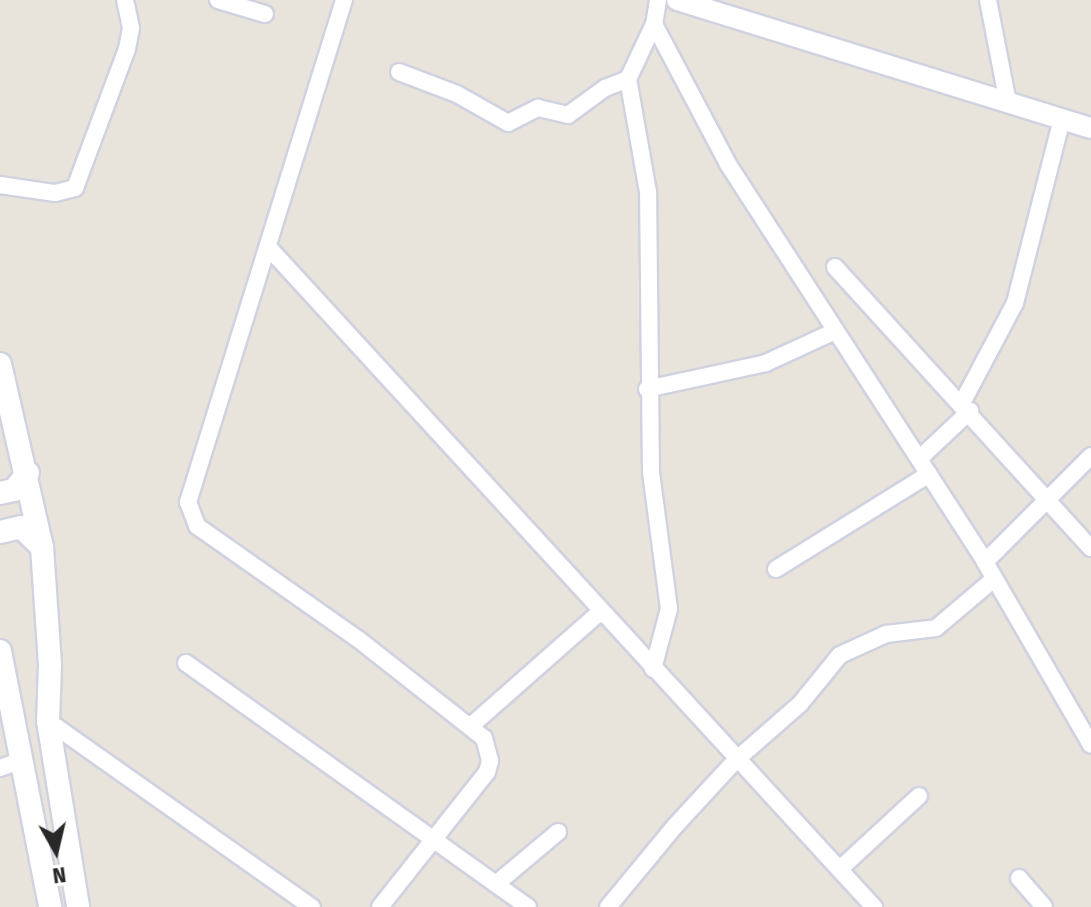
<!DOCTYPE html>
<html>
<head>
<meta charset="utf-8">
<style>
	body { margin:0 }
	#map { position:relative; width:1091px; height:907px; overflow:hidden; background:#e9e4db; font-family:"Fira Sans Condensed",sans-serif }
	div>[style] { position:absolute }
	.roads { filter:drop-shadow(2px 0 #d0d2e0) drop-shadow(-2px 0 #d0d2e0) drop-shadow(0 2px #d0d2e0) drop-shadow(0 -2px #d0d2e0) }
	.minor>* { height:16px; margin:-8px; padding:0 8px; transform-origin:8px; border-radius:8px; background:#fff }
	.tertiary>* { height:20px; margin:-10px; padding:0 10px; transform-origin:10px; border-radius:10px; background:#fff }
	.secondary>* { height:22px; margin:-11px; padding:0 11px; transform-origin:11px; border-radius:11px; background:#fff }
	span { translate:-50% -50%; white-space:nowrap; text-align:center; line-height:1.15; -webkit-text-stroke:7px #fff; paint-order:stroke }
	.north { position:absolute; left:16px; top:811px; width:80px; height:80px; -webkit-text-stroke:6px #fff; paint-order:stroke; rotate:172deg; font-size:22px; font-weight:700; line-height:32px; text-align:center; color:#282828 }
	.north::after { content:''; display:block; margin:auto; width:28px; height:36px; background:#282828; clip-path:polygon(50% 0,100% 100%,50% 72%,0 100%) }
</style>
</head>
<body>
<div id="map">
	<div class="roads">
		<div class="minor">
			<i style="left:218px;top:0;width:49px;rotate:16.6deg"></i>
			<i style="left:344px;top:0;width:526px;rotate:107.26deg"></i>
			<i style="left:188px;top:502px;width:26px;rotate:69deg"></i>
			<i style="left:197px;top:526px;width:197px;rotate:35.1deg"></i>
			<i style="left:358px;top:639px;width:160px;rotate:38.2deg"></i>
			<i style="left:484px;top:738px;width:24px;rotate:75deg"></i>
			<i style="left:490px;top:761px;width:11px;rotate:105deg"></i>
			<i style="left:487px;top:772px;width:172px;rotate:128.4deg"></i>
			<i style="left:658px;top:0;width:24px;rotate:99deg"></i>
			<i style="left:654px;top:24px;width:158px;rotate:62.1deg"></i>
			<i style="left:728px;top:164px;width:474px;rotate:57.1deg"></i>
			<i style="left:985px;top:562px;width:211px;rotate:59.9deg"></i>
			<i style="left:988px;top:0;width:100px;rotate:79deg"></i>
			<i style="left:399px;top:72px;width:62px;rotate:20.8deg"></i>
			<i style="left:457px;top:94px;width:59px;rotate:29.6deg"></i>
			<i style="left:508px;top:123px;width:34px;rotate:-27deg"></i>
			<i style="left:538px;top:108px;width:31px;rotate:13deg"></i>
			<i style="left:568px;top:115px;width:46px;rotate:-36.1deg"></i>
			<i style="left:605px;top:88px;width:25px;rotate:-21deg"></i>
			<i style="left:0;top:185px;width:56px;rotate:8.3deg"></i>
			<i style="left:55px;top:193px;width:21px;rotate:-14deg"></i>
			<i style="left:75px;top:188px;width:148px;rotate:-69.5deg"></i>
			<i style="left:127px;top:49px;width:21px;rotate:-79deg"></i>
			<i style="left:131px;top:28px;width:29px;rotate:-102deg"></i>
			<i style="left:269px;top:248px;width:895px;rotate:47.45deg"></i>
			<i style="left:835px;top:267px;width:380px;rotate:47.7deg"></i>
			<i style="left:647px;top:389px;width:122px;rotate:-12.3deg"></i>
			<i style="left:766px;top:363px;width:76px;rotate:-24.9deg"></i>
			<i style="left:962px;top:403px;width:113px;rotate:-62.1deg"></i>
			<i style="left:1015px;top:303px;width:191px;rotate:-75.7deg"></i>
			<i style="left:920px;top:458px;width:69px;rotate:-43.2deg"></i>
			<i style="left:985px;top:562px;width:150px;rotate:-45deg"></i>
			<i style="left:776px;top:569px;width:180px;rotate:-31.8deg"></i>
			<i style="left:186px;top:663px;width:420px;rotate:35.5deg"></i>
			<i style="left:653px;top:669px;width:62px;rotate:-75.1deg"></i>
			<i style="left:669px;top:609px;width:138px;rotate:-97.5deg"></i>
			<i style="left:651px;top:472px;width:280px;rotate:-90.6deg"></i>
			<i style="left:648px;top:192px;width:115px;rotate:-100deg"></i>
			<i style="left:628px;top:79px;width:61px;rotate:-64.7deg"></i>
			<i style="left:48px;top:721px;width:323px;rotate:35.2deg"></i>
			<i style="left:473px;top:724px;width:169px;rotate:-41.4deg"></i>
			<i style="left:0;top:768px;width:23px;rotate:-20deg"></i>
			<i style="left:841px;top:868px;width:106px;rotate:-42.7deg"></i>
			<i style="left:1019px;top:878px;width:38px;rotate:49deg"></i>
			<i style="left:496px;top:884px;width:81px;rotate:-40deg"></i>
			<i style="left:608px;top:907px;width:105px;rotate:-50.4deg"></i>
			<i style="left:675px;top:826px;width:90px;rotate:-47.3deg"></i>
			<i style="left:736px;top:760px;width:85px;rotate:-41.2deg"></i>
			<i style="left:800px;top:704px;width:63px;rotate:-50.8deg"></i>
			<i style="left:840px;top:655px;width:51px;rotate:-24.5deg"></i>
			<i style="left:886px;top:634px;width:50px;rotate:-6.8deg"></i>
			<i style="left:936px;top:628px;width:76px;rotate:-40.2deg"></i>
		</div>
		<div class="tertiary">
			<i style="left:677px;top:0;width:433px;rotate:17.2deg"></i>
		</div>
		<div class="secondary">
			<i style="left:0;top:364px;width:188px;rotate:77.1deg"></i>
			<i style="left:42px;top:547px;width:118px;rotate:86.1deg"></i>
			<i style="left:50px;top:665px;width:56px;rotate:92deg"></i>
			<i style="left:48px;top:721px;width:188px;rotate:80.8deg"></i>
			<i style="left:0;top:493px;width:14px;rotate:-12deg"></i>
			<i style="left:14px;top:490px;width:22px;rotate:-51deg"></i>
			<i style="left:0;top:532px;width:22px;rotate:-13deg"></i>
			<i style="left:21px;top:527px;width:29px;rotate:44deg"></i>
			<i style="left:0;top:651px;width:261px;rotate:78.9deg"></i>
		</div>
	</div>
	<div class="north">N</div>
</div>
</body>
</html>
